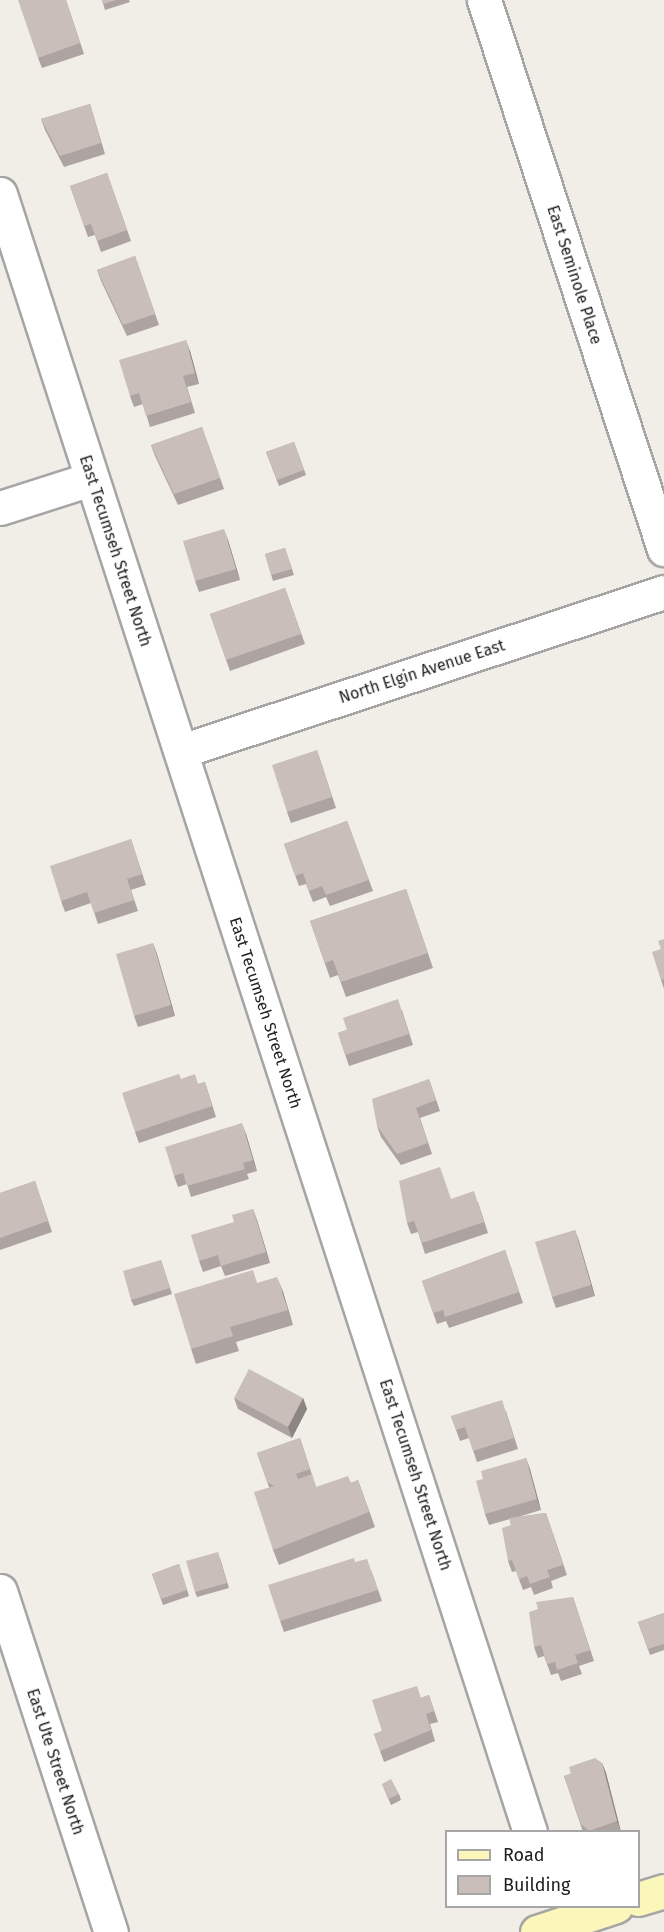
<!DOCTYPE html>
<html>
<head>
<meta charset="utf-8">
<style>
	body { margin:0 }
	#map { position:relative; width:664px; height:1932px; overflow:hidden; background:#f1ede7; font-family:"Fira Sans",sans-serif }
	div>[style] { position:absolute }
	.roads { filter:drop-shadow(2px 0 #a5a5a5) drop-shadow(-2px 0 #a5a5a5) drop-shadow(0 2px #a5a5a5) drop-shadow(0 -2px #a5a5a5) }
	.street>* { height:33px; margin:-16.5px; padding:0 16.5px; transform-origin:16.5px; border-radius:16.5px; background:#fff }
	.secondary>* { height:33px; margin:-16.5px; padding:0 16.5px; transform-origin:16.5px; border-radius:16.5px; background:#fbf7bb }
	.wall>* { inset:0; background:#ada3a0 }
	.shaded-wall>* { inset:0; background:#8d8582 }
	.building>* { inset:0; background:#c9beba }
	span { translate:-50% -50%; white-space:nowrap; text-align:center; line-height:1.15; -webkit-text-stroke:6px #fff; paint-order:stroke }
	.street-label { font-size:16px; color:#212121 }
	.legend { position:absolute; left:445px; top:1830px; width:195px; height:78px; box-sizing:border-box; background:#fff; border:2px solid #a6a6a6; margin:0; padding:8px 10px; list-style:none; font-size:18px; color:#212121 }
	.legend li { display:flex; align-items:center; gap:12px; height:30px }
	.legend b { width:30px; border:2px solid #a6a6a6 }
</style>
</head>
<body>
<div id="map">
	<div class="roads">
		<div class="street">
			<i style="left:484px;top:0;width:578px;rotate:71.85deg"></i>
			<i style="left:0;top:194px;width:1722px;rotate:72.07deg"></i>
			<i style="left:0;top:508px;width:96px;rotate:-17.7deg"></i>
			<i style="left:181px;top:751px;width:508px;rotate:-18.22deg"></i>
			<i style="left:0;top:1591px;width:359px;rotate:72deg"></i>
		</div>
		<div class="secondary">
			<i style="left:638px;top:1899px;width:27px;rotate:-17deg"></i>
			<i style="left:537px;top:1932px;width:83px;rotate:-18.2deg"></i>
		</div>
	</div>
	<div class="wall">
		<i style="clip-path:polygon(66px 0,84px 54px,42px 68px,38px 58px)"></i>
		<i style="clip-path:polygon(102px 0,129px 0,130px 2px,105px 10px)"></i>
		<i style="clip-path:polygon(90px 104px,105px 154px,64px 167px,45px 130px,41px 119px)"></i>
		<i style="clip-path:polygon(107px 173px,131px 241px,101px 252px,95px 235px,88px 237px,70px 186px)"></i>
		<i style="clip-path:polygon(135px 256px,159px 325px,127px 336px,101px 281px,97px 270px)"></i>
		<i style="clip-path:polygon(190px 351px,199px 384px,187px 387px,195px 413px,150px 427px,143px 404px,134px 407px,130px 396px)"></i>
		<i style="clip-path:polygon(202px 427px,224px 489px,178px 505px,155px 456px,151px 445px)"></i>
		<i style="clip-path:polygon(294px 442px,306px 475px,279px 486px,266px 452px)"></i>
		<i style="clip-path:polygon(228px 540px,240px 580px,199px 592px,195px 581px)"></i>
		<i style="clip-path:polygon(285px 548px,294px 575px,273px 581px,265px 554px)"></i>
		<i style="clip-path:polygon(285px 588px,305px 644px,230px 671px,210px 614px)"></i>
		<i style="clip-path:polygon(317px 750px,336px 808px,291px 823px,287px 812px)"></i>
		<i style="clip-path:polygon(347px 821px,373px 891px,330px 906px,326px 897px,313px 902px,306px 884px,299px 886px,284px 844px)"></i>
		<i style="clip-path:polygon(131px 839px,146px 885px,131px 890px,138px 911px,98px 924px,91px 903px,65px 912px,61px 901px)"></i>
		<i style="clip-path:polygon(406px 889px,433px 968px,346px 997px,338px 975px,330px 978px,310px 921px)"></i>
		<i style="clip-path:polygon(664px 939px,664px 989px,661px 980px)"></i>
		<i style="clip-path:polygon(153px 943px,175px 1016px,138px 1027px,134px 1016px)"></i>
		<i style="clip-path:polygon(402px 1010px,413px 1045px,349px 1066px,338px 1033px)"></i>
		<i style="clip-path:polygon(429px 1079px,440px 1111px,420px 1118px,432px 1154px,401px 1165px,381px 1137px,377px 1126px)"></i>
		<i style="clip-path:polygon(205px 1082px,216px 1117px,139px 1143px,135px 1132px,198px 1084px)"></i>
		<i style="clip-path:polygon(246px 1134px,257px 1171px,247px 1174px,249px 1179px,191px 1197px,187px 1184px,178px 1187px,174px 1176px)"></i>
		<i style="clip-path:polygon(35px 1181px,52px 1232px,0 1250px,0 1193px)"></i>
		<i style="clip-path:polygon(451px 1199px,478px 1202px,488px 1233px,425px 1254px,418px 1232px,411px 1234px,407px 1223px)"></i>
		<i style="clip-path:polygon(253px 1209px,270px 1263px,225px 1276px,221px 1266px,203px 1272px,199px 1261px,234px 1222px)"></i>
		<i style="clip-path:polygon(575px 1230px,595px 1296px,556px 1308px,552px 1297px)"></i>
		<i style="clip-path:polygon(505px 1250px,523px 1303px,449px 1328px,446px 1321px,437px 1324px,422px 1281px)"></i>
		<i style="clip-path:polygon(161px 1260px,172px 1294px,134px 1306px,131px 1300px)"></i>
		<i style="clip-path:polygon(258px 1283px,283px 1292px,293px 1325px,236px 1342px,239px 1351px,196px 1364px,191px 1349px)"></i>
		<i style="clip-path:polygon(234px 1398px,303px 1398px,307px 1409px,292px 1438px,238px 1409px)"></i>
		<i style="clip-path:polygon(506px 1411px,518px 1449px,477px 1462px,469px 1438px,460px 1441px,451px 1416px)"></i>
		<i style="clip-path:polygon(300px 1438px,316px 1487px,351px 1483px,358px 1480px,375px 1527px,279px 1565px,273px 1550px,269px 1487px,257px 1453px)"></i>
		<i style="clip-path:polygon(526px 1458px,541px 1510px,518px 1517px,546px 1513px,567px 1575px,551px 1581px,553px 1588px,534px 1595px,531px 1587px,523px 1590px,516px 1571px,512px 1572px,508px 1561px,511px 1525px,510px 1519px,489px 1525px,485px 1514px,483px 1479px)"></i>
		<i style="clip-path:polygon(220px 1558px,229px 1588px,197px 1597px,195px 1592px)"></i>
		<i style="clip-path:polygon(355px 1562px,371px 1570px,382px 1601px,284px 1632px,280px 1621px)"></i>
		<i style="clip-path:polygon(179px 1564px,189px 1596px,163px 1605px,152px 1574px)"></i>
		<i style="clip-path:polygon(573px 1597px,594px 1661px,579px 1666px,582px 1674px,561px 1681px,558px 1673px,551px 1675px,544px 1656px,538px 1658px,534px 1647px)"></i>
		<i style="clip-path:polygon(664px 1613px,664px 1650px,650px 1655px,638px 1622px)"></i>
		<i style="clip-path:polygon(429px 1695px,438px 1722px,430px 1724px,435px 1741px,384px 1762px,374px 1734px,382px 1731px,421px 1698px)"></i>
		<i style="clip-path:polygon(602px 1763px,606px 1773px,621px 1832px,583px 1832px,564px 1776px)"></i>
		<i style="clip-path:polygon(382px 1784px,399px 1794px,401px 1800px,391px 1805px)"></i>
	</div>
	<div class="shaded-wall">
		<i style="clip-path:polygon(186px 340px,190px 351px,199px 384px,195px 373px)"></i>
		<i style="clip-path:polygon(224px 529px,228px 540px,240px 580px,236px 569px)"></i>
		<i style="clip-path:polygon(153px 943px,157px 954px,175px 1016px,171px 1005px)"></i>
		<i style="clip-path:polygon(242px 1123px,246px 1134px,257px 1171px,253px 1160px)"></i>
		<i style="clip-path:polygon(253px 1209px,257px 1220px,270px 1263px,266px 1252px)"></i>
		<i style="clip-path:polygon(575px 1230px,579px 1241px,595px 1296px,591px 1285px)"></i>
		<i style="clip-path:polygon(277px 1277px,283px 1292px,293px 1325px)"></i>
		<i style="clip-path:polygon(303px 1398px,307px 1409px,292px 1438px,288px 1427px)"></i>
		<i style="clip-path:polygon(526px 1458px,530px 1469px,541px 1510px,537px 1499px)"></i>
		<i style="clip-path:polygon(602px 1763px,606px 1773px,621px 1832px,617px 1821px)"></i>
	</div>
	<div class="building">
		<i style="clip-path:polygon(18px 0,66px 0,80px 43px,38px 58px)"></i>
		<i style="clip-path:polygon(102px 0,116px 0,103px 4px)"></i>
		<i style="clip-path:polygon(90px 104px,101px 143px,60px 156px,41px 119px)"></i>
		<i style="clip-path:polygon(107px 173px,127px 230px,97px 241px,91px 224px,84px 226px,70px 186px)"></i>
		<i style="clip-path:polygon(135px 256px,155px 314px,123px 325px,97px 270px)"></i>
		<i style="clip-path:polygon(186px 340px,195px 373px,183px 376px,191px 402px,146px 416px,139px 393px,130px 396px,119px 360px)"></i>
		<i style="clip-path:polygon(202px 427px,220px 478px,174px 494px,151px 445px)"></i>
		<i style="clip-path:polygon(294px 442px,304px 470px,277px 480px,266px 452px)"></i>
		<i style="clip-path:polygon(224px 529px,236px 569px,195px 581px,183px 541px)"></i>
		<i style="clip-path:polygon(285px 548px,292px 569px,271px 575px,265px 554px)"></i>
		<i style="clip-path:polygon(285px 588px,301px 634px,226px 660px,210px 614px)"></i>
		<i style="clip-path:polygon(317px 750px,332px 797px,287px 812px,272px 765px)"></i>
		<i style="clip-path:polygon(347px 821px,369px 880px,326px 895px,322px 886px,309px 891px,303px 873px,295px 876px,284px 844px)"></i>
		<i style="clip-path:polygon(131px 839px,142px 874px,127px 879px,134px 900px,94px 913px,87px 892px,61px 901px,50px 866px)"></i>
		<i style="clip-path:polygon(406px 889px,428px 953px,341px 982px,333px 960px,325px 963px,310px 921px)"></i>
		<i style="clip-path:polygon(664px 939px,664px 979px,661px 980px,652px 952px,661px 949px,658px 941px)"></i>
		<i style="clip-path:polygon(153px 943px,171px 1005px,134px 1016px,116px 954px)"></i>
		<i style="clip-path:polygon(398px 999px,409px 1034px,345px 1055px,338px 1033px,347px 1030px,343px 1018px)"></i>
		<i style="clip-path:polygon(179px 1074px,181px 1079px,195px 1074px,198px 1084px,205px 1082px,212px 1106px,135px 1132px,122px 1093px)"></i>
		<i style="clip-path:polygon(429px 1079px,436px 1100px,416px 1108px,428px 1143px,397px 1154px,377px 1126px,372px 1099px)"></i>
		<i style="clip-path:polygon(242px 1123px,253px 1160px,243px 1163px,245px 1169px,187px 1186px,183px 1173px,174px 1176px,165px 1147px)"></i>
		<i style="clip-path:polygon(440px 1167px,451px 1199px,474px 1191px,484px 1222px,422px 1243px,414px 1221px,407px 1223px,399px 1181px)"></i>
		<i style="clip-path:polygon(35px 1181px,48px 1221px,0 1238px,0 1193px)"></i>
		<i style="clip-path:polygon(253px 1209px,266px 1252px,221px 1266px,218px 1255px,199px 1261px,191px 1235px,234px 1222px,232px 1215px)"></i>
		<i style="clip-path:polygon(575px 1230px,591px 1285px,552px 1297px,535px 1242px)"></i>
		<i style="clip-path:polygon(505px 1250px,519px 1292px,445px 1317px,443px 1310px,433px 1313px,422px 1281px)"></i>
		<i style="clip-path:polygon(161px 1260px,170px 1288px,131px 1300px,123px 1271px)"></i>
		<i style="clip-path:polygon(253px 1270px,257px 1283px,277px 1277px,288px 1310px,230px 1327px,233px 1336px,191px 1349px,174px 1294px)"></i>
		<i style="clip-path:polygon(249px 1369px,303px 1398px,288px 1427px,234px 1398px)"></i>
		<i style="clip-path:polygon(502px 1400px,514px 1438px,473px 1451px,465px 1427px,456px 1430px,451px 1416px)"></i>
		<i style="clip-path:polygon(300px 1438px,310px 1469px,296px 1474px,298px 1479px,312px 1474px,316px 1487px,348px 1476px,351px 1483px,358px 1480px,369px 1512px,273px 1550px,254px 1492px,274px 1486px,267px 1482px,257px 1453px)"></i>
		<i style="clip-path:polygon(526px 1458px,537px 1499px,485px 1514px,476px 1481px,483px 1479px,481px 1471px)"></i>
		<i style="clip-path:polygon(546px 1513px,563px 1565px,547px 1570px,550px 1577px,530px 1584px,527px 1576px,519px 1579px,512px 1560px,508px 1561px,502px 1528px,511px 1525px,509px 1518px)"></i>
		<i style="clip-path:polygon(218px 1552px,227px 1583px,195px 1592px,186px 1561px)"></i>
		<i style="clip-path:polygon(354px 1558px,355px 1562px,367px 1559px,378px 1590px,280px 1621px,268px 1585px)"></i>
		<i style="clip-path:polygon(179px 1564px,187px 1590px,161px 1599px,152px 1574px)"></i>
		<i style="clip-path:polygon(573px 1597px,590px 1650px,575px 1655px,578px 1663px,557px 1670px,555px 1662px,547px 1664px,541px 1645px,534px 1647px,529px 1612px,538px 1609px,536px 1602px)"></i>
		<i style="clip-path:polygon(664px 1613px,664px 1644px,648px 1649px,638px 1622px)"></i>
		<i style="clip-path:polygon(417px 1686px,421px 1698px,429px 1695px,434px 1711px,426px 1714px,431px 1730px,380px 1751px,374px 1734px,382px 1731px,372px 1700px)"></i>
		<i style="clip-path:polygon(595px 1758px,602px 1763px,617px 1821px,589px 1831px,581px 1824px,564px 1776px,571px 1774px,569px 1767px)"></i>
		<i style="clip-path:polygon(391px 1779px,399px 1794px,389px 1799px,382px 1784px)"></i>
	</div>
	<div class="street-label">
		<span style="left:574px;top:275px;rotate:72deg">East Seminole Place</span>
		<span style="left:115px;top:551px;rotate:72deg">East Tecumseh Street North</span>
		<span style="left:422px;top:672px;rotate:-18deg">North Elgin Avenue East</span>
		<span style="left:265px;top:1013px;rotate:72deg">East Tecumseh Street North</span>
		<span style="left:415px;top:1475px;rotate:72deg">East Tecumseh Street North</span>
		<span style="left:55px;top:1762px;rotate:72deg">East Ute Street North</span>
	</div>
	<ul class="legend">
	<li><b style="height:8px;background:#fbf7bb"></b>Road</li>
	<li><b style="height:16px;background:#c9beba"></b>Building</li>
	</ul>
</div>
</body>
</html>
